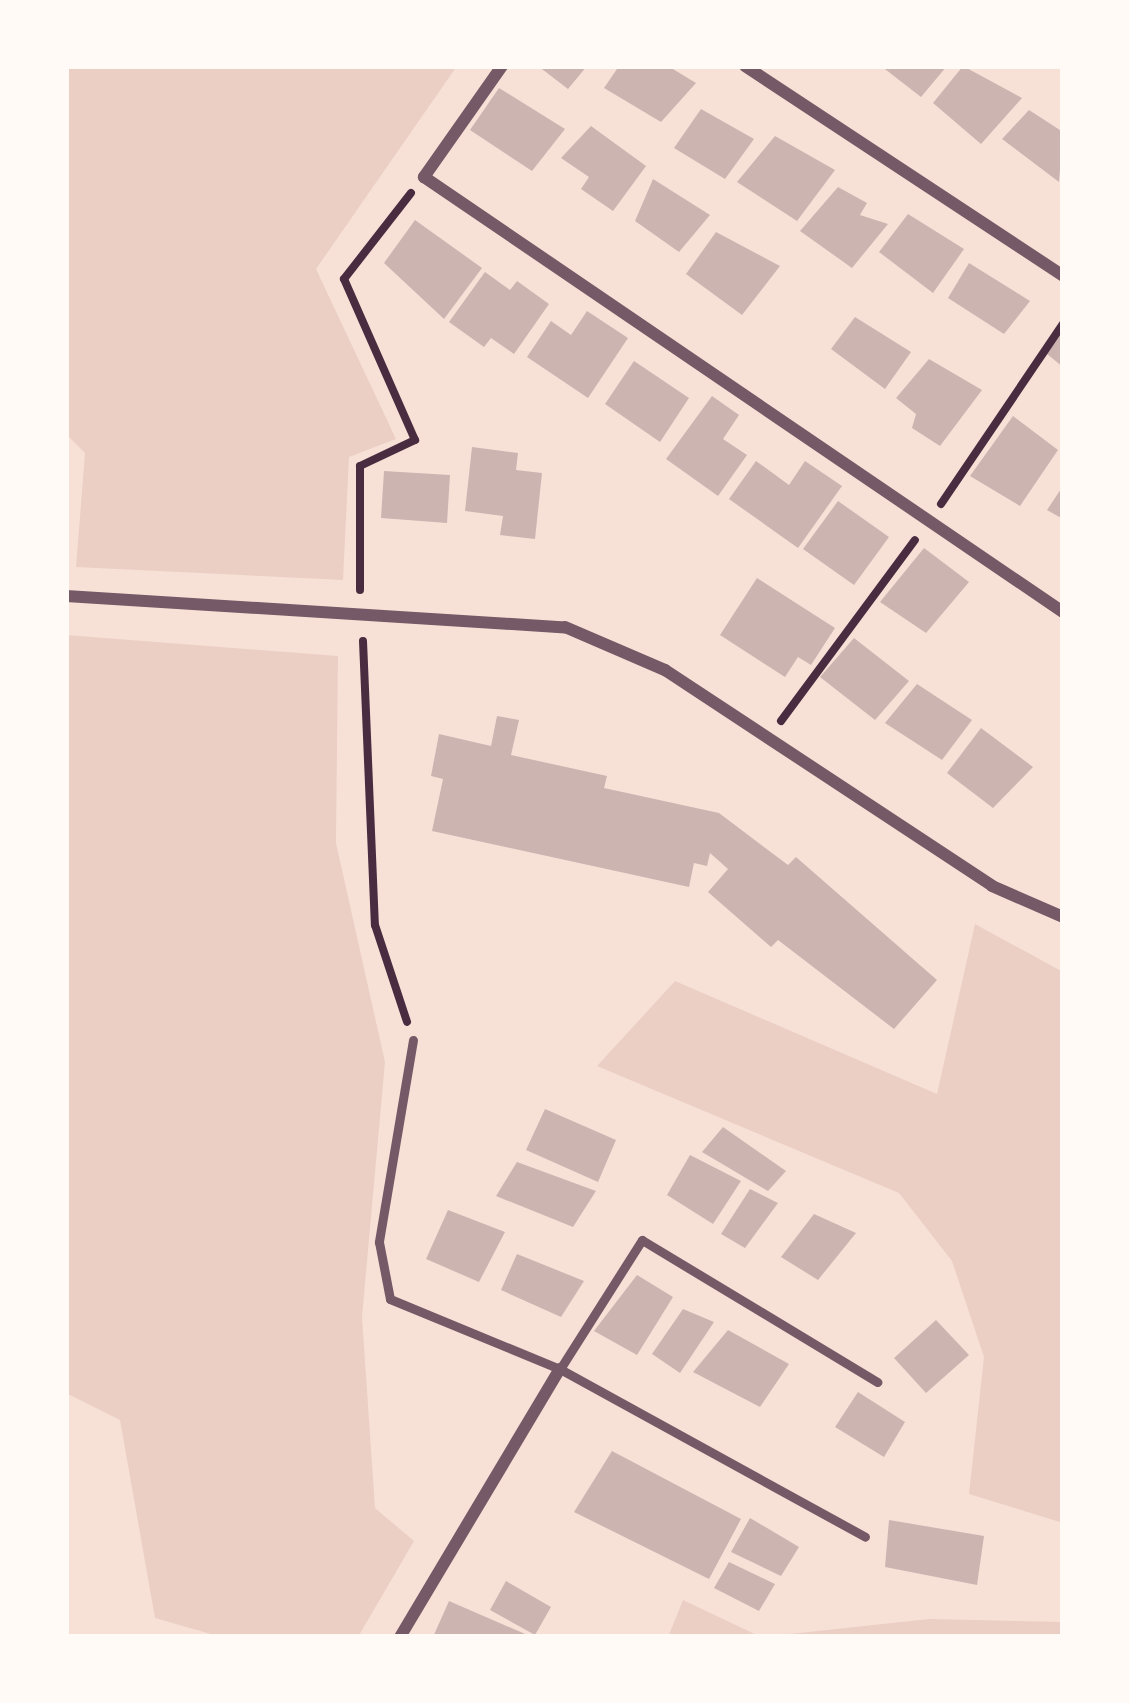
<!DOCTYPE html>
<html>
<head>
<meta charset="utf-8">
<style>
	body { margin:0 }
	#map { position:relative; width:1129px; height:1703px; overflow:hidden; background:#f7e1d7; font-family:"IBM Plex Sans",sans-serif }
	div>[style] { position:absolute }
	.green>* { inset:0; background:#ebcfc5 }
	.building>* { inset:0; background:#ccb4b1 }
	.path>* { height:8px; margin:-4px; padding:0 4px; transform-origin:4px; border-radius:4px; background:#4a2c40 }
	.service>* { height:9px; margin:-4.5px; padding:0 4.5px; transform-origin:4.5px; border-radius:4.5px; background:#755966 }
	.minor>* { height:12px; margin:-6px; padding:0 6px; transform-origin:6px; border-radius:6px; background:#755966 }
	span { translate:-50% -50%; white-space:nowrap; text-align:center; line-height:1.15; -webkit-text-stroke:12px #fffaf5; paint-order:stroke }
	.frame { position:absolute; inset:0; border:69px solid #fffaf5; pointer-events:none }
</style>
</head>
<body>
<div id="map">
	<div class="green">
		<i style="clip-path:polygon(66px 66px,457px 66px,316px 269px,396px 439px,349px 457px,343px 580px,76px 567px,85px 453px,66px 434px)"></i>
		<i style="clip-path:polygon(66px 635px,338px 656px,336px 843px,385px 1062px,362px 1317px,375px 1508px,414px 1541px,358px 1637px,221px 1637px,155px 1618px,120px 1420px,66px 1393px)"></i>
		<i style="clip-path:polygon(975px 924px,1063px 972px,1063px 1523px,969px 1494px,984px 1357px,952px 1261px,899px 1193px,597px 1066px,675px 981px,937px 1094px)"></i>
		<i style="clip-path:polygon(683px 1600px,761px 1637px,929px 1619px,1063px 1622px,1063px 1637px,668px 1637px)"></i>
	</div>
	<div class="building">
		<i style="clip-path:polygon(538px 66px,587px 66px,568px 89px)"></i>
		<i style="clip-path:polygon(619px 66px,668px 66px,696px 83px,661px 122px,604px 88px)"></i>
		<i style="clip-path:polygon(881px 66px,947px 66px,921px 97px)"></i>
		<i style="clip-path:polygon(963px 66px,1022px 98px,981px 144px,933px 103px)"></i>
		<i style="clip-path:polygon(499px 88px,565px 129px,532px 171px,470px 130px)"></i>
		<i style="clip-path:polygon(701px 109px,754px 139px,725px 179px,674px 148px)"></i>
		<i style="clip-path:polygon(1029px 110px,1063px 132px,1059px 182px,1002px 139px)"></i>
		<i style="clip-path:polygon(591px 126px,646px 166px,613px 211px,581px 189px,589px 177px,561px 158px)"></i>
		<i style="clip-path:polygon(775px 136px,835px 170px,797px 221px,737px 182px)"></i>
		<i style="clip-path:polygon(653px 179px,710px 215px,679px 252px,635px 221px)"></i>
		<i style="clip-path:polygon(838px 187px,867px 203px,860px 215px,888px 224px,852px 268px,800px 231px)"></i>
		<i style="clip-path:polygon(908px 214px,964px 249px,933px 293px,879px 252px)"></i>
		<i style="clip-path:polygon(415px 220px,482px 268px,444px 319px,384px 263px)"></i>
		<i style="clip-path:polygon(716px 232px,780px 266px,742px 315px,686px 274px)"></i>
		<i style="clip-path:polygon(969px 263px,1030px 301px,1004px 334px,948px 298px)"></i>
		<i style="clip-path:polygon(485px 272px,510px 290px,517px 281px,549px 304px,514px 354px,491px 338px,484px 347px,449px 322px)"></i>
		<i style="clip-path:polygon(587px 311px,628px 338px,588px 398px,527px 357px,551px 321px,571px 335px)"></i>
		<i style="clip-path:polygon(855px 317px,911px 352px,885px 389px,831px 349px)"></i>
		<i style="clip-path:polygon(1063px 331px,1063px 367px,1047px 354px)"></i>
		<i style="clip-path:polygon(929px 359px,982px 390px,940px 446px,912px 428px,916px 414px,896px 398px)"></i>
		<i style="clip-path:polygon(634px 361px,689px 398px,660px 442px,605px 404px)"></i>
		<i style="clip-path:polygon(712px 396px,739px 415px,723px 439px,747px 455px,718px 496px,666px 459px)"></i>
		<i style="clip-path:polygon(1013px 416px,1058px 450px,1020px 506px,970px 476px)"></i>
		<i style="clip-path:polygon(472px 447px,518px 453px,516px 470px,542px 473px,535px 539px,500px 535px,503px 516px,465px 511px)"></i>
		<i style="clip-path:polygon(756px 461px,789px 485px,805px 461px,842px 486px,798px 548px,729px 499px)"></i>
		<i style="clip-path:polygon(384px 471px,450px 475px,447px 523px,381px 518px)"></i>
		<i style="clip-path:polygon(1063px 486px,1063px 519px,1047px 510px)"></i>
		<i style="clip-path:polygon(838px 501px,889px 537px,854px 585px,803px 549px)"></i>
		<i style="clip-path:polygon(924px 548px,969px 582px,926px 633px,880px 602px)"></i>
		<i style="clip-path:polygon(757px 578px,835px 628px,811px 665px,798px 657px,785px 677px,720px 635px)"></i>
		<i style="clip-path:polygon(854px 638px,909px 681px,875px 720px,820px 677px)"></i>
		<i style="clip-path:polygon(917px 684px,972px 720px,942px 760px,885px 723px)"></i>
		<i style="clip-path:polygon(497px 716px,519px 720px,511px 755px,607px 776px,604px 788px,719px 813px,788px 865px,796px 857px,937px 980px,894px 1029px,778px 940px,771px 947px,708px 892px,728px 869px,710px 853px,707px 866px,694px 863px,689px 887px,432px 831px,443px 779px,431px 776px,439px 734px,491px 746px)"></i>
		<i style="clip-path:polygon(981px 728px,1033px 767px,993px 808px,947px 773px)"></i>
		<i style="clip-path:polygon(545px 1109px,616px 1140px,598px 1182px,526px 1150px)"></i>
		<i style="clip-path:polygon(723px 1127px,786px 1171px,768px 1191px,702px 1152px)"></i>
		<i style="clip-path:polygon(690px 1155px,741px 1181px,713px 1224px,667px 1195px)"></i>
		<i style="clip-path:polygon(517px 1162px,596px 1191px,573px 1227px,496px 1196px)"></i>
		<i style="clip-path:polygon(750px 1189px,778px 1203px,745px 1248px,721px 1234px)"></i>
		<i style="clip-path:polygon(448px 1210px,505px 1232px,479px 1282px,426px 1259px)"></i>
		<i style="clip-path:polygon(814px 1214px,856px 1233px,818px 1280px,781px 1257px)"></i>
		<i style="clip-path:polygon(517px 1254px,584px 1281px,561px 1317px,501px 1290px)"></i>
		<i style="clip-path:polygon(637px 1275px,673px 1297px,637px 1355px,594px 1331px)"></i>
		<i style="clip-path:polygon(683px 1309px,714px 1322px,680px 1373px,652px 1354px)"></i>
		<i style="clip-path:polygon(936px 1320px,969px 1355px,926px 1393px,894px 1358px)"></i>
		<i style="clip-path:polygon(728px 1330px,789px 1364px,760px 1407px,693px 1372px)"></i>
		<i style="clip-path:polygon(858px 1392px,905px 1422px,884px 1457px,835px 1427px)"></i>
		<i style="clip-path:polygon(612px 1451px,741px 1519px,709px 1579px,574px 1512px)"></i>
		<i style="clip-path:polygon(750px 1518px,799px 1547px,781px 1576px,731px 1552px)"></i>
		<i style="clip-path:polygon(889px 1520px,984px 1536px,977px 1585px,885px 1567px)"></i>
		<i style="clip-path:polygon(729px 1562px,775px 1584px,759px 1611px,714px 1588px)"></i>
		<i style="clip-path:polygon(506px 1581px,551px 1607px,535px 1635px,490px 1610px)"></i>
		<i style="clip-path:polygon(449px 1601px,532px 1637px,433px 1637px)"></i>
	</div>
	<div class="path">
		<i style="left:941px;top:504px;width:217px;rotate:-55.9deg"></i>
		<i style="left:360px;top:590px;width:124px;rotate:-90deg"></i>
		<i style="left:360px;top:466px;width:61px;rotate:-25.3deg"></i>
		<i style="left:415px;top:440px;width:176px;rotate:-113.8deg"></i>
		<i style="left:344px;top:279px;width:109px;rotate:-52.1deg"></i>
		<i style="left:363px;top:641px;width:284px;rotate:87.6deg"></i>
		<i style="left:375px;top:925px;width:102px;rotate:71.7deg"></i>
		<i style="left:781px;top:721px;width:225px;rotate:-53.5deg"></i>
	</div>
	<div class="service">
		<i style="left:413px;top:1040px;width:205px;rotate:99.6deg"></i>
		<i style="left:379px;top:1242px;width:58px;rotate:79.1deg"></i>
		<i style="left:390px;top:1299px;width:184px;rotate:22.4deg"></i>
		<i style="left:560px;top:1369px;width:348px;rotate:28.8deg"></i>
		<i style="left:560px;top:1369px;width:153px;rotate:-57.6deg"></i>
		<i style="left:642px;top:1240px;width:275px;rotate:31.1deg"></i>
	</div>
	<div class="minor">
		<i style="left:502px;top:66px;width:136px;rotate:125.1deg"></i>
		<i style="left:424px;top:177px;width:773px;rotate:34.25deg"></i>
		<i style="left:745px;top:66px;width:381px;rotate:33.4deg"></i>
		<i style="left:66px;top:596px;width:500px;rotate:3.6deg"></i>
		<i style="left:565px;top:627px;width:109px;rotate:23.3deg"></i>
		<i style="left:665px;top:670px;width:392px;rotate:33.4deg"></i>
		<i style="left:992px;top:886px;width:77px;rotate:23.6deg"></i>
		<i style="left:400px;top:1637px;width:312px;rotate:-59.2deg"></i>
	</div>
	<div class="frame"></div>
</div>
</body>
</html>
